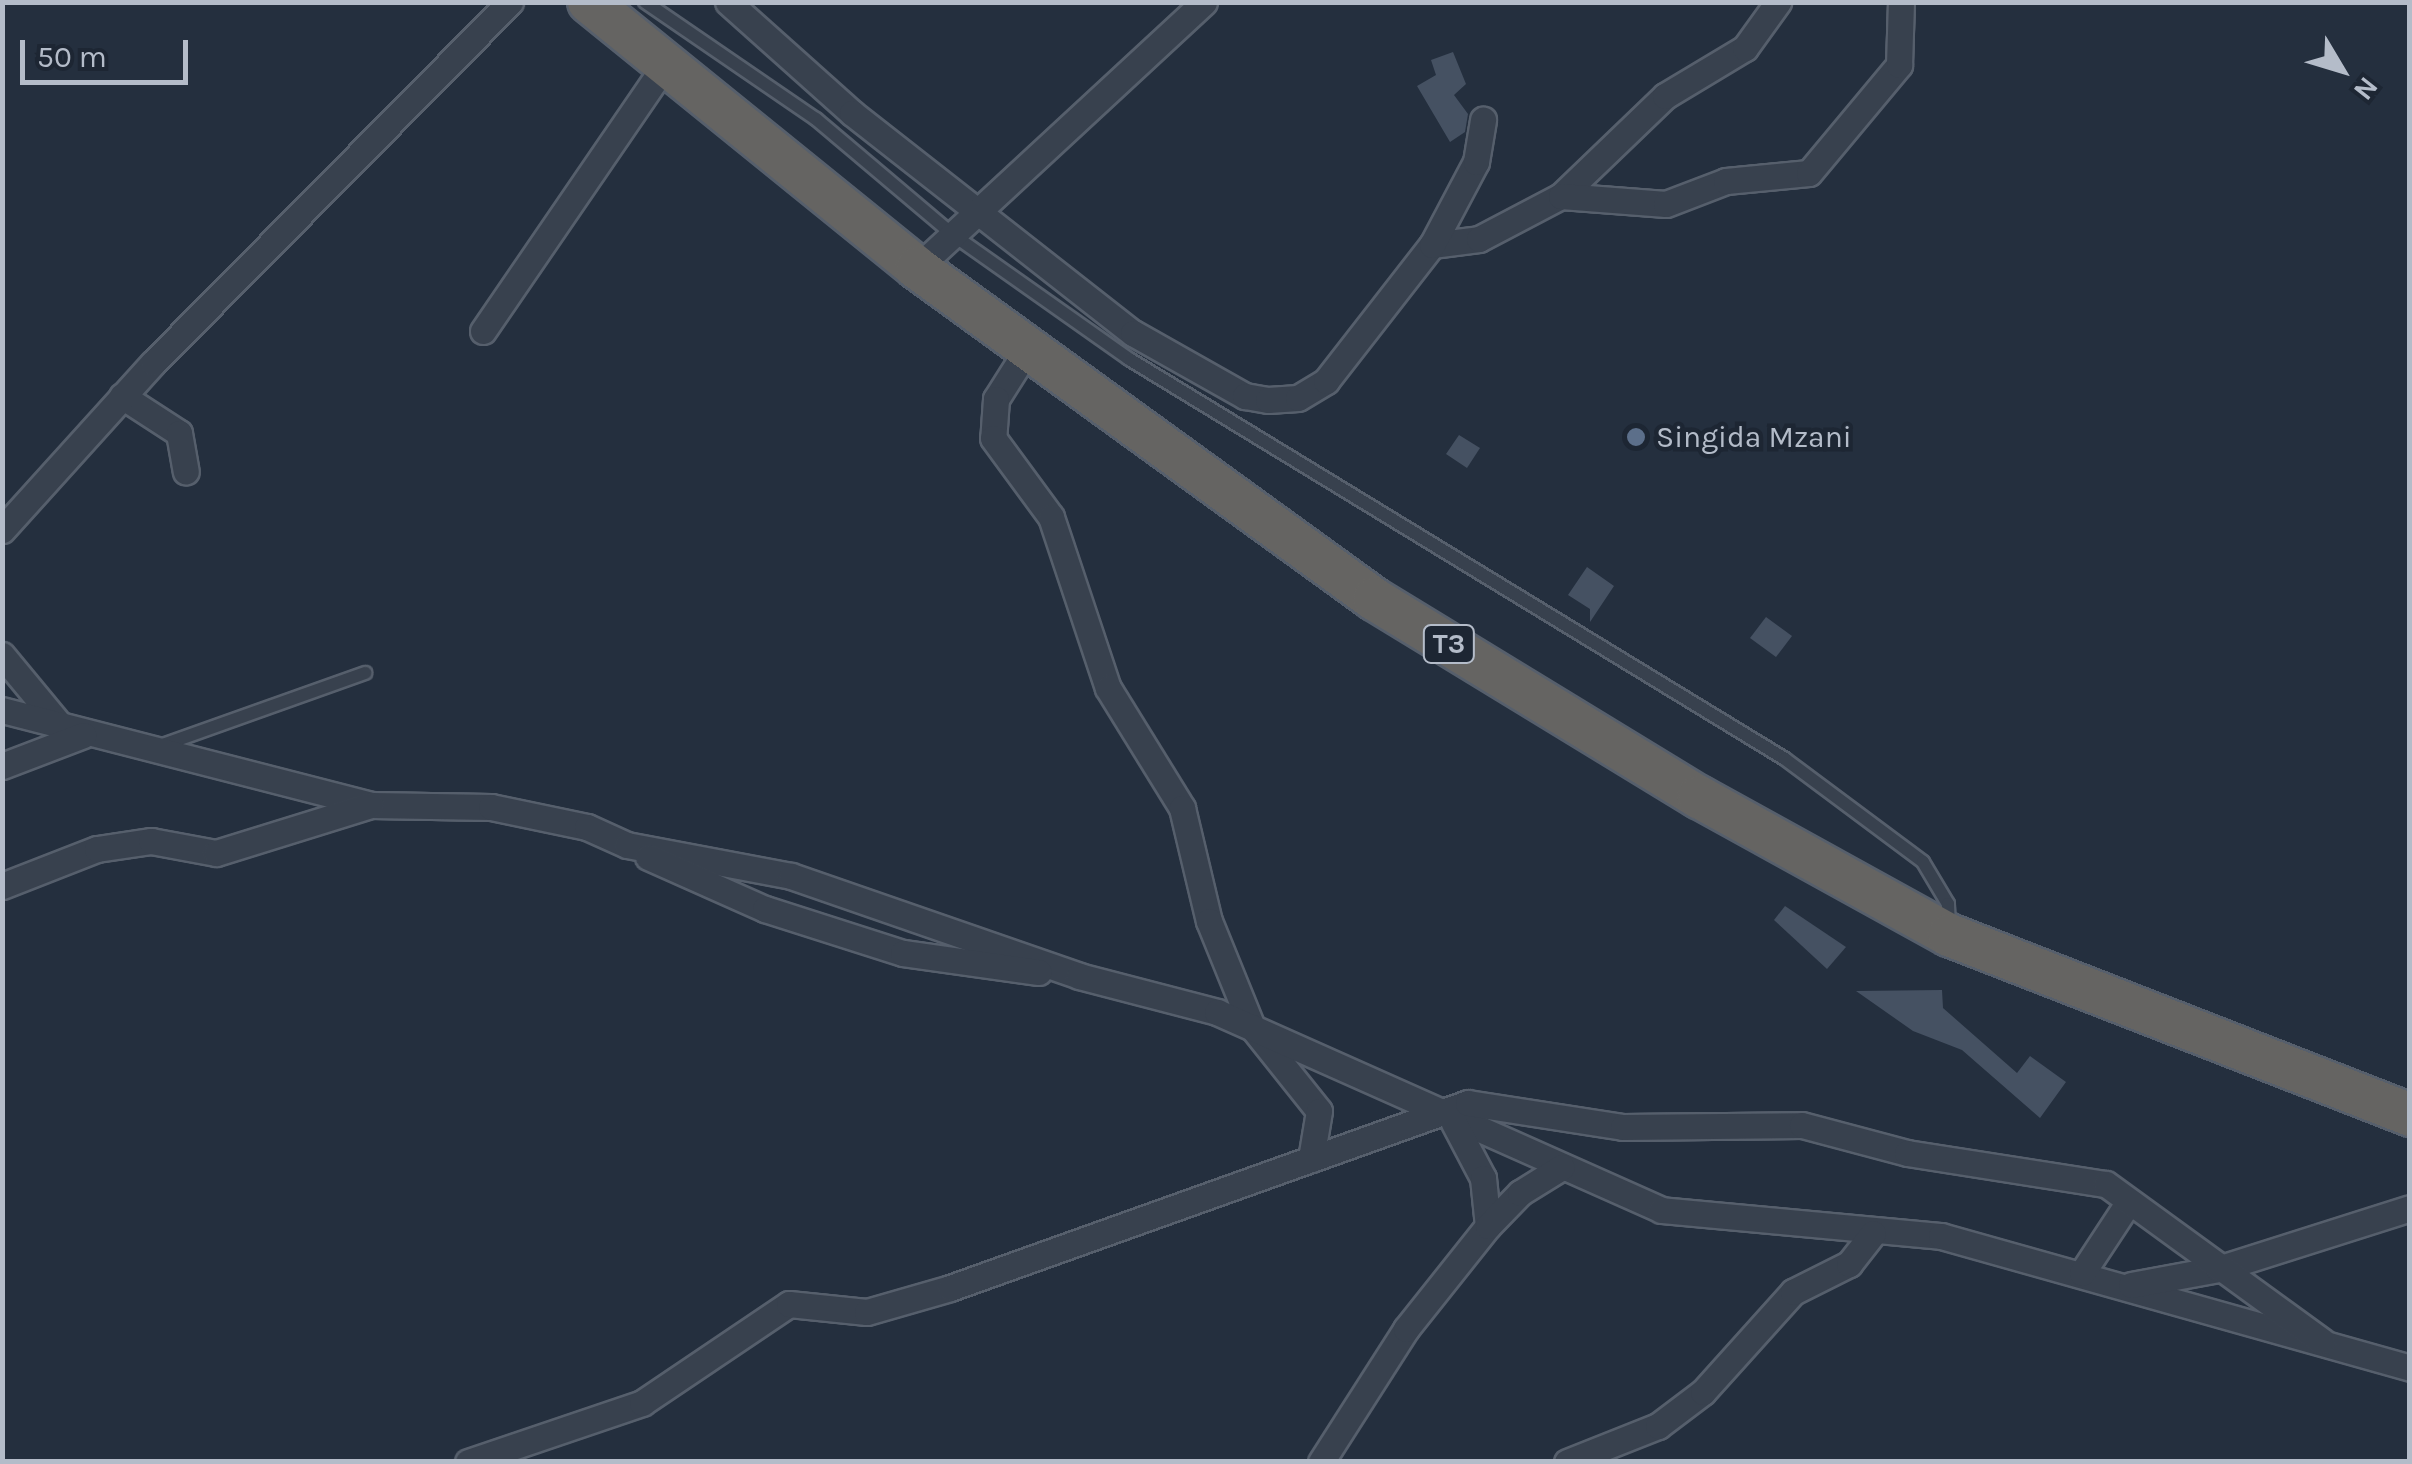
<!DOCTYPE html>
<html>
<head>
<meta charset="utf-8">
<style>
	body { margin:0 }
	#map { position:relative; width:2412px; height:1464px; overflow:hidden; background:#242f3e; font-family:Karla,sans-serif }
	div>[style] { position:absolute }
	.building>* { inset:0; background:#455162 }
	.roads { filter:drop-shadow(2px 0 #565f6c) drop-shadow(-2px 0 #565f6c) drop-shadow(0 2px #565f6c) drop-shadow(0 -2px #565f6c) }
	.service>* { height:12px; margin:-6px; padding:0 6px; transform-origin:6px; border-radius:6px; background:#38414e }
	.minor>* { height:25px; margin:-12.5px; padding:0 12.5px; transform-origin:12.5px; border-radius:12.5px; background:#38414e }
	.trunk>* { height:42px; margin:-21px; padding:0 21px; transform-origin:21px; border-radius:21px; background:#656462 }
	.dots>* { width:28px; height:28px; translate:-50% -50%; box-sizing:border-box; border:5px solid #1d2633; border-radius:50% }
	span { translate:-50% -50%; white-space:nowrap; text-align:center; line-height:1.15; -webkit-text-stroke:9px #1d2633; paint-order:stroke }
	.shield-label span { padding:2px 8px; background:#1d2633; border:2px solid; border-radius:8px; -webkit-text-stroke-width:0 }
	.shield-label { font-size:28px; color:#b4bcc9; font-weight:700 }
	.poi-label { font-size:30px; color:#b4bcc9 }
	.left { translate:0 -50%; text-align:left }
	.frame { position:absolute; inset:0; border:5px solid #b4bcc9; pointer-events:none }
	.north { position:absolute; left:2292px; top:20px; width:100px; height:100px; -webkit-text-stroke:8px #1d2633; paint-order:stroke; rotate:128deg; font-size:28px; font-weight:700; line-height:40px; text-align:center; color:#b4bcc9 }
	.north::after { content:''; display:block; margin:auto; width:35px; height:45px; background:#b4bcc9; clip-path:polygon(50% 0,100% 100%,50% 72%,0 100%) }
	.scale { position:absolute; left:20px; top:40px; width:168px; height:45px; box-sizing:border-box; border:5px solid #b4bcc9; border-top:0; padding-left:12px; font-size:30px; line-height:35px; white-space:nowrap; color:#b4bcc9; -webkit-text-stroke:8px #1d2633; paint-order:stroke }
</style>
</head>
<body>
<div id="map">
	<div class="building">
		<i style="clip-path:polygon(1453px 52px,1466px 84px,1454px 95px,1468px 114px,1465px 132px,1450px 142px,1417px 86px,1436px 75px,1431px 60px)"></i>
		<i style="clip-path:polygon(1459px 435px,1480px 448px,1467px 468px,1446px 454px)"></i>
		<i style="clip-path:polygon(1587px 567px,1614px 586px,1590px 622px,1590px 609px,1568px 595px)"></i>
		<i style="clip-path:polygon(1766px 617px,1792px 636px,1776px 657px,1750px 638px)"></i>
		<i style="clip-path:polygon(1785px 906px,1846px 947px,1827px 969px,1774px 920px)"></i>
		<i style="clip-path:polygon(1942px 990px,1943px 1008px,2017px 1073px,2030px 1056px,2066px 1082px,2040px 1118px,1962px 1050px,1913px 1031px,1856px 991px)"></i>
	</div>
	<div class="roads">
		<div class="service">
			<i style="left:645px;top:2px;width:207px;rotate:34.4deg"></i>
			<i style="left:816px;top:119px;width:178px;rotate:40.2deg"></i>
			<i style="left:952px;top:234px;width:217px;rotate:35.2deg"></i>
			<i style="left:1129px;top:359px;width:768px;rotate:31.37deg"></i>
			<i style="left:1785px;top:759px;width:172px;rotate:36.7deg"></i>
			<i style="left:1923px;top:862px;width:49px;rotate:59.2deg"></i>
			<i style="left:1948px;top:904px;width:24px;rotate:88deg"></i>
			<i style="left:160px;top:746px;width:218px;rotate:-19.6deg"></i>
		</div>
		<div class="minor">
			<i style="left:728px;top:2px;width:166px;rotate:41.8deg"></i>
			<i style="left:852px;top:113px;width:357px;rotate:38.1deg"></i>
			<i style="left:1133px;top:333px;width:129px;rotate:29.4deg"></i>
			<i style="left:1245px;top:396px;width:23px;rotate:10deg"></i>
			<i style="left:1268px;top:400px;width:30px;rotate:-4deg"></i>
			<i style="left:1298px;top:398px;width:33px;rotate:-31deg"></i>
			<i style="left:1326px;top:381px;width:172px;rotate:-52.1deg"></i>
			<i style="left:1432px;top:245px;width:47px;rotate:-7.3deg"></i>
			<i style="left:1479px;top:239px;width:93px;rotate:-27.7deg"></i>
			<i style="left:1561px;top:196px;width:144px;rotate:-43.9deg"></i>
			<i style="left:1665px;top:96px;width:93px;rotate:-31deg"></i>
			<i style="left:1745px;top:48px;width:57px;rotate:-54.3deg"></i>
			<i style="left:1561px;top:196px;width:105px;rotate:4.4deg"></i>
			<i style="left:1666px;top:204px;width:64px;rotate:-21deg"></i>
			<i style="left:1726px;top:181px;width:83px;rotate:-5.5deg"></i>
			<i style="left:1809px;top:173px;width:141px;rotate:-50.2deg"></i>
			<i style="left:1899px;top:65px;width:63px;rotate:-88.2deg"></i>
			<i style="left:1432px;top:245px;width:94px;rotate:-62.1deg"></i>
			<i style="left:1476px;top:162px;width:43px;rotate:-80.5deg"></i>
			<i style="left:917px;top:268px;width:391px;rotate:-42.8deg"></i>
			<i style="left:483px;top:331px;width:320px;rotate:-55.6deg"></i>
			<i style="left:1027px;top:350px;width:58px;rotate:122.3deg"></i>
			<i style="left:996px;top:399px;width:39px;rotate:94deg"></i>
			<i style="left:993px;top:438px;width:98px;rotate:53.7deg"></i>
			<i style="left:1051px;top:517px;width:180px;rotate:71.6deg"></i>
			<i style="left:1108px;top:688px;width:141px;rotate:58.3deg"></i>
			<i style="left:1182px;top:808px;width:116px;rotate:76.6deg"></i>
			<i style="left:1209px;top:921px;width:114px;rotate:67.9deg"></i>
			<i style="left:1252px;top:1027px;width:107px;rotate:51.4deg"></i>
			<i style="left:1319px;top:1111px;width:49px;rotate:99.5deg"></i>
			<i style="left:122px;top:396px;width:68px;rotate:33deg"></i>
			<i style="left:179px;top:433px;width:39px;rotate:80deg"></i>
			<i style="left:2px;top:530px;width:225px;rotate:-47.9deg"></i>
			<i style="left:153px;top:363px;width:508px;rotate:-45.32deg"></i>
			<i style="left:2px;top:655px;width:97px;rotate:50.4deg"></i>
			<i style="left:2px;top:710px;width:381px;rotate:14.4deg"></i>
			<i style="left:371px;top:805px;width:120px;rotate:1deg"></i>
			<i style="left:491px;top:807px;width:98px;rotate:11.8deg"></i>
			<i style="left:587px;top:827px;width:44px;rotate:24.2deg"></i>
			<i style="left:627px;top:845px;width:167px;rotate:10.7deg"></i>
			<i style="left:791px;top:876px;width:305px;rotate:19.1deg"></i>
			<i style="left:1079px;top:976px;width:143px;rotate:14.6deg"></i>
			<i style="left:1217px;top:1012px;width:486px;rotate:24deg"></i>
			<i style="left:1661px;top:1210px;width:281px;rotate:5.3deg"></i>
			<i style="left:1941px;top:1236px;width:487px;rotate:15.7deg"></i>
			<i style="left:2px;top:766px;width:87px;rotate:-20.9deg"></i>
			<i style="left:648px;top:857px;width:128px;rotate:24deg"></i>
			<i style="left:765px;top:909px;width:145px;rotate:17.7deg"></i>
			<i style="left:903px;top:953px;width:137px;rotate:8deg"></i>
			<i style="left:2px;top:886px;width:102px;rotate:-21.3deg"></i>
			<i style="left:97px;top:849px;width:55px;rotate:-8.4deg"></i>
			<i style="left:151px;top:841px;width:66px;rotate:10.5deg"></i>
			<i style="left:216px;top:853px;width:162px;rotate:-17.2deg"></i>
			<i style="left:1454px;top:1123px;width:62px;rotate:62.2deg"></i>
			<i style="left:1483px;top:1178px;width:48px;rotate:84.1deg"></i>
			<i style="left:2082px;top:1273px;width:84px;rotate:-56.7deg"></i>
			<i style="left:2131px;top:1285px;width:88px;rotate:-10.4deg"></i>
			<i style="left:2218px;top:1269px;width:201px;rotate:-17.6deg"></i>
			<i style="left:468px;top:1462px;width:184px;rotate:-18.7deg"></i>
			<i style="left:642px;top:1403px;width:177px;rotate:-34deg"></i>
			<i style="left:789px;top:1304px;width:78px;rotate:5.9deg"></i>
			<i style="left:867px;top:1312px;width:86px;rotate:-16.1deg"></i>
			<i style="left:950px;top:1288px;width:550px;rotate:-19.65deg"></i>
			<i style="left:1468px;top:1103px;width:157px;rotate:8.8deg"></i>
			<i style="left:1623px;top:1127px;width:179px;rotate:-0.6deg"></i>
			<i style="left:1802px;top:1125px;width:109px;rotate:14.9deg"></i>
			<i style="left:1907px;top:1153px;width:201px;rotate:8.9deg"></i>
			<i style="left:2106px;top:1184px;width:267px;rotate:36deg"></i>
			<i style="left:1321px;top:1462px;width:158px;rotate:-57.4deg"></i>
			<i style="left:1406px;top:1329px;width:132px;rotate:-51.5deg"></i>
			<i style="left:1488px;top:1226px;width:46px;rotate:-45.9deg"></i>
			<i style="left:1520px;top:1193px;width:49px;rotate:-31.8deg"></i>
			<i style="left:1567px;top:1462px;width:98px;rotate:-21.6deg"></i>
			<i style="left:1658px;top:1426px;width:56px;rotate:-37.1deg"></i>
			<i style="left:1703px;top:1392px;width:135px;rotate:-48deg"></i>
			<i style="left:1793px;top:1292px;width:63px;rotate:-26.6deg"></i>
			<i style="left:1849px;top:1264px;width:39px;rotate:-52deg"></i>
		</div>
		<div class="trunk">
			<i style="left:589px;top:2px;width:422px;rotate:39deg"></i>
			<i style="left:917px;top:268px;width:564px;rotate:35.92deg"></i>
			<i style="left:1374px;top:599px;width:381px;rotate:31.4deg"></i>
			<i style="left:1699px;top:797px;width:286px;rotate:28.9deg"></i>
			<i style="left:1949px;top:935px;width:495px;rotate:21.3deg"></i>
		</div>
	</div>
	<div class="dots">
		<i style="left:1636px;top:437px;background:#5c6f8a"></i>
	</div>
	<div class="shield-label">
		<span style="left:1449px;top:644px">T3</span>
	</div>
	<div class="poi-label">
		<span class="left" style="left:1656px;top:437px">Singida Mzani</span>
	</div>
	<div class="frame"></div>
	<div class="north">N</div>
	<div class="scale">50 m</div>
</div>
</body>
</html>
